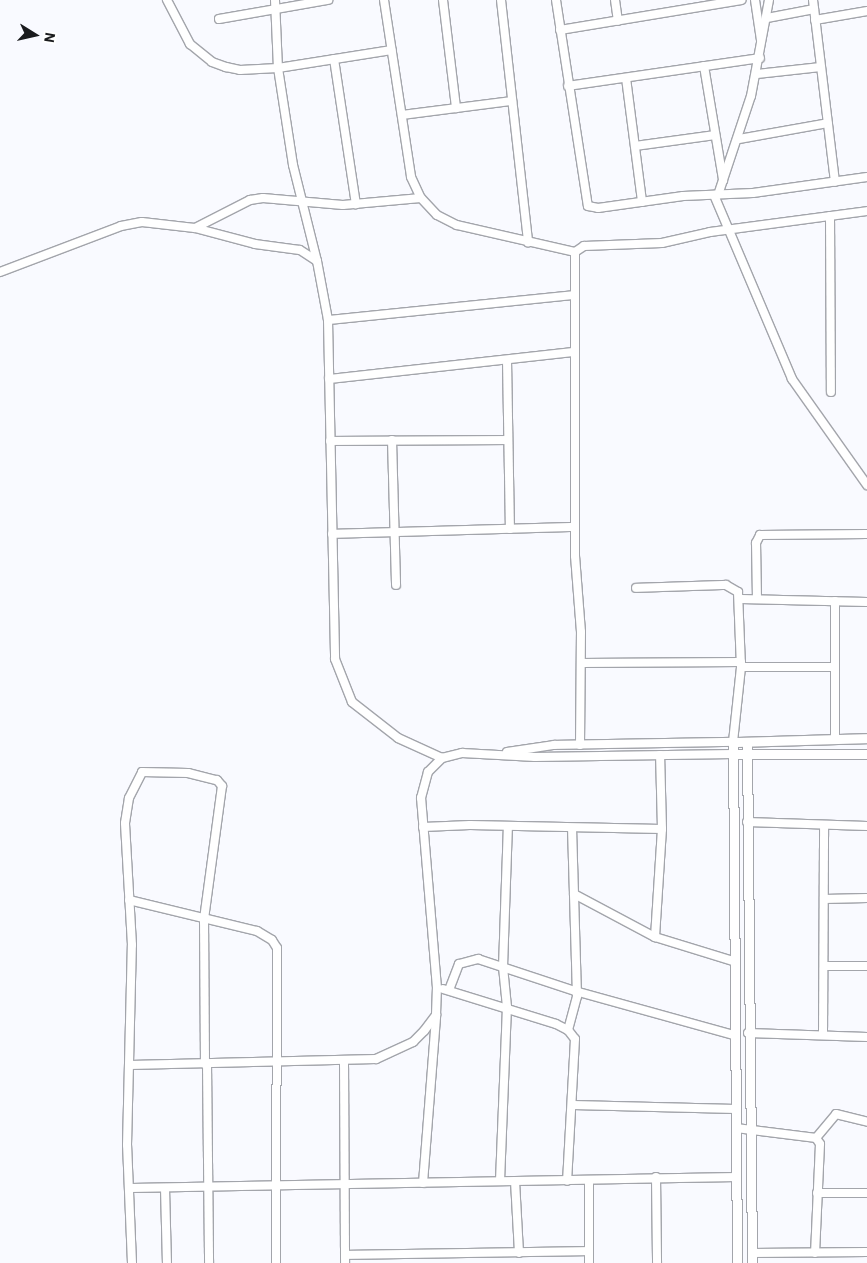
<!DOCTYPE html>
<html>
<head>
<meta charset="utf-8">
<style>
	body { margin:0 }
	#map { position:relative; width:867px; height:1263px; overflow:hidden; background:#f9faff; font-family:"IBM Plex Sans",sans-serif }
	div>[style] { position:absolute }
	.roads { filter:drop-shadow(1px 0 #a3a5ab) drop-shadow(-1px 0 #a3a5ab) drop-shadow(0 1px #a3a5ab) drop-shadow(0 -1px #a3a5ab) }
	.minor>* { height:8px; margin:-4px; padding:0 4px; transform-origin:4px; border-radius:4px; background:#fff }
	.tertiary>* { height:9px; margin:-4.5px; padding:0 4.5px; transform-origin:4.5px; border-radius:4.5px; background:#fff }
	span { translate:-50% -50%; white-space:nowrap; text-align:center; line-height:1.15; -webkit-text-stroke:4px #fff; paint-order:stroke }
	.north { position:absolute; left:10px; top:10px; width:50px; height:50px; -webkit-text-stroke:4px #fff; paint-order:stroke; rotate:100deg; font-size:14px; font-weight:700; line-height:20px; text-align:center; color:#1a1b1d }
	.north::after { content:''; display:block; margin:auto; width:18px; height:22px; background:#1a1b1d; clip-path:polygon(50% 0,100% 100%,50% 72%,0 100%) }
</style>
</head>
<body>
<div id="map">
	<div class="roads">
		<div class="minor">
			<i style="left:167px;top:0;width:50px;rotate:62.4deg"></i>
			<i style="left:190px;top:44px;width:28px;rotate:39deg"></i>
			<i style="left:212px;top:62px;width:15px;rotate:20deg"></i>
			<i style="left:226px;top:67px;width:14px;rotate:12deg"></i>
			<i style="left:240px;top:70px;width:38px;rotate:-3deg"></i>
			<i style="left:278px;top:68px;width:115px;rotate:-9deg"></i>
			<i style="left:275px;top:0;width:68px;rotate:87.5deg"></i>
			<i style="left:278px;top:68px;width:98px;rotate:81.2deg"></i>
			<i style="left:293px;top:165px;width:99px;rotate:76deg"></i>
			<i style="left:317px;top:261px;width:60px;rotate:79.4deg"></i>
			<i style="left:328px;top:320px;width:339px;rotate:88.8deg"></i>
			<i style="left:335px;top:659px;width:46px;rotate:68.4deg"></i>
			<i style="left:352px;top:702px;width:58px;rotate:38deg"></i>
			<i style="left:398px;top:738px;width:48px;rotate:24.4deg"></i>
			<i style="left:384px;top:0;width:179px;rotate:81.3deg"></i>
			<i style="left:411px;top:177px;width:23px;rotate:65deg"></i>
			<i style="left:421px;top:198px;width:23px;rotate:47deg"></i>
			<i style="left:437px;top:215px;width:22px;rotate:27deg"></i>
			<i style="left:457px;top:225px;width:121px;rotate:12.9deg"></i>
			<i style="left:443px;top:0;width:109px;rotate:83.1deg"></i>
			<i style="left:501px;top:0;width:244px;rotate:83.6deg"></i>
			<i style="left:556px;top:0;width:208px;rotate:81.2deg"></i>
			<i style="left:588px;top:206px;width:10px;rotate:11deg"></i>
			<i style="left:598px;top:208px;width:86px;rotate:-8deg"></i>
			<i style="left:683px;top:196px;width:70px;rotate:-2.5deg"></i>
			<i style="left:753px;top:193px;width:115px;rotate:-8deg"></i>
			<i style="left:615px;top:0;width:21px;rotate:82deg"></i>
			<i style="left:755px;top:0;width:40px;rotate:81.5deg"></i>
			<i style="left:813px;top:0;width:183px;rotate:83.1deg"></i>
			<i style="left:767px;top:18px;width:48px;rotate:-10.8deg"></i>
			<i style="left:219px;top:19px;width:111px;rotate:-9.9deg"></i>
			<i style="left:815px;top:20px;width:53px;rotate:-9.8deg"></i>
			<i style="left:560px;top:30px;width:184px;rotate:-9.4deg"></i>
			<i style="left:334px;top:59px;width:147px;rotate:81.4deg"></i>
			<i style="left:704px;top:66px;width:116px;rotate:80.5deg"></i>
			<i style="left:757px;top:74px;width:64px;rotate:-6.2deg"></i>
			<i style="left:626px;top:78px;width:125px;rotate:82.6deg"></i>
			<i style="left:568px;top:86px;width:194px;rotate:-8.3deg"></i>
			<i style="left:402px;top:115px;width:111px;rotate:-7.3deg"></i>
			<i style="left:739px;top:139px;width:90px;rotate:-10.2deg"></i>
			<i style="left:635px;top:146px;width:81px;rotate:-7.8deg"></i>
			<i style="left:714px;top:195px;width:200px;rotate:67deg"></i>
			<i style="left:792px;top:379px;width:130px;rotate:54.7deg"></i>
			<i style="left:718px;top:195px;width:104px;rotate:-71.6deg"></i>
			<i style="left:751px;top:96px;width:98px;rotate:-79.4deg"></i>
			<i style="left:830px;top:216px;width:176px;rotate:89.7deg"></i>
			<i style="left:195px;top:228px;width:62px;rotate:-27deg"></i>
			<i style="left:250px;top:200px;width:13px;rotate:-9deg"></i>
			<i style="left:263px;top:198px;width:80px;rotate:5deg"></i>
			<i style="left:343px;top:205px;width:78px;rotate:-5.1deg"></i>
			<i style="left:0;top:272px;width:129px;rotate:-20.8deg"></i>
			<i style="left:121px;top:226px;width:21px;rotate:-11deg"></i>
			<i style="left:142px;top:222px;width:53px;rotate:6.5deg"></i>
			<i style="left:195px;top:228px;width:62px;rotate:14.9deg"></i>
			<i style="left:255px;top:244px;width:45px;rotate:7.6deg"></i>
			<i style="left:300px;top:250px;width:20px;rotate:33deg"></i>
			<i style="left:328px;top:320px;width:247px;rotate:-5.8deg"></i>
			<i style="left:507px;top:360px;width:169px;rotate:89deg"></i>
			<i style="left:329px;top:379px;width:246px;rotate:-6.3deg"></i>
			<i style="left:392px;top:440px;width:145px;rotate:88.4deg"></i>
			<i style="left:330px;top:441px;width:178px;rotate:-0.3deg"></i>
			<i style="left:332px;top:534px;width:243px;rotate:-1.7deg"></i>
			<i style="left:741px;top:599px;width:126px;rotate:1.4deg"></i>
			<i style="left:757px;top:599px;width:56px;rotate:-91deg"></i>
			<i style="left:756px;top:543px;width:9px;rotate:-63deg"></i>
			<i style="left:760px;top:535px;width:107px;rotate:-0.5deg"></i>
			<i style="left:581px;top:663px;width:160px;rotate:-0.4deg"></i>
			<i style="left:741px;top:667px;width:94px"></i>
			<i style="left:835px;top:738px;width:137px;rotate:-90deg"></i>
			<i style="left:580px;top:745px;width:113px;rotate:-89.5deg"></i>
			<i style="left:581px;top:632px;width:76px;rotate:-94.5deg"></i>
			<i style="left:575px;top:556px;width:304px;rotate:-90deg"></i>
			<i style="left:575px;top:252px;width:11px;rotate:-34deg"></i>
			<i style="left:584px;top:246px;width:78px;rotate:-2.2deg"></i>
			<i style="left:662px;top:243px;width:49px;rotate:-12.9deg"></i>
			<i style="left:710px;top:232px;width:158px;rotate:-7.6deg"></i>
			<i style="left:507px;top:752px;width:48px;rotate:-8.5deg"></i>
			<i style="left:554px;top:745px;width:179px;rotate:-1deg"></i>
			<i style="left:733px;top:742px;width:75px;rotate:-83.9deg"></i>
			<i style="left:741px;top:667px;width:75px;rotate:-92.3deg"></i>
			<i style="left:738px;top:592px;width:14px;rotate:-150deg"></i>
			<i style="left:726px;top:585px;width:90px;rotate:178.1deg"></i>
			<i style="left:747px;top:822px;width:120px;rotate:1.9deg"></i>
			<i style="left:423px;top:827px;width:47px;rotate:-2.4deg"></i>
			<i style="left:470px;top:825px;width:192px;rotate:1.2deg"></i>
			<i style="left:574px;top:894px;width:92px;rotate:28deg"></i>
			<i style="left:655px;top:937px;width:82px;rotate:17.1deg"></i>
			<i style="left:824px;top:899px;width:43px;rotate:-1.3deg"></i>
			<i style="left:129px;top:900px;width:132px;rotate:13.6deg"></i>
			<i style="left:257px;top:931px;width:17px;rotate:31deg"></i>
			<i style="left:272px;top:940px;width:9px;rotate:58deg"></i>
			<i style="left:277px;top:948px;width:315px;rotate:90.2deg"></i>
			<i style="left:655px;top:937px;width:108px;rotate:-86.3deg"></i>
			<i style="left:662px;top:829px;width:74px;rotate:-91.5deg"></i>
			<i style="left:824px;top:966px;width:43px"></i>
			<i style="left:443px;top:989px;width:118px;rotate:17.2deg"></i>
			<i style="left:556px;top:1024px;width:13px;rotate:27deg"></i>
			<i style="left:568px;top:1030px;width:11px;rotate:52deg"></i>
			<i style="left:575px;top:1039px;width:142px;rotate:93.2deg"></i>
			<i style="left:449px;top:990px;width:28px;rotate:-69deg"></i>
			<i style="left:459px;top:964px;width:20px;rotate:-15deg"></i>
			<i style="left:478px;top:959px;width:102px;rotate:18.3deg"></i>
			<i style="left:575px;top:991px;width:165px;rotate:15.5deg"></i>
			<i style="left:568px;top:1030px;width:35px;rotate:-75deg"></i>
			<i style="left:577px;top:996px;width:168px;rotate:-91.7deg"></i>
			<i style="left:748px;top:1033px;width:119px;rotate:1.9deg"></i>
			<i style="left:823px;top:1034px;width:209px;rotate:-89.7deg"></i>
			<i style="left:344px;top:1061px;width:202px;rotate:89.7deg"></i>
			<i style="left:207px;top:1064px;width:199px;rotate:89.4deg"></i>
			<i style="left:130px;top:1065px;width:246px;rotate:-1.4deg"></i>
			<i style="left:376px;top:1059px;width:41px;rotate:-24.7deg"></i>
			<i style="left:413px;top:1042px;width:16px;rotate:-45deg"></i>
			<i style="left:424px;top:1031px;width:20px;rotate:-53deg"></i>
			<i style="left:436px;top:1015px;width:27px;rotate:-88deg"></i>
			<i style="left:437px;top:988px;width:191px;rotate:-94.8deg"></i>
			<i style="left:421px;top:798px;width:27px;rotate:-75deg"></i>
			<i style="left:428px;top:772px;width:20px;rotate:-45deg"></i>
			<i style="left:442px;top:758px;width:21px;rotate:-14deg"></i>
			<i style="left:462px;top:753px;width:73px;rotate:3.1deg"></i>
			<i style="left:535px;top:757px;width:198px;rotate:-0.9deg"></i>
			<i style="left:573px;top:1105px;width:163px;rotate:1.4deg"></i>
			<i style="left:736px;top:1128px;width:81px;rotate:7.1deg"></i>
			<i style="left:816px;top:1138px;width:7px;rotate:56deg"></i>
			<i style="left:820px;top:1144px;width:109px;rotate:92.6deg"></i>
			<i style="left:816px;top:1138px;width:31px;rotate:-50deg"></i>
			<i style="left:836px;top:1114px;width:32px;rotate:14deg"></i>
			<i style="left:656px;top:1177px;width:86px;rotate:89.3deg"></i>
			<i style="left:500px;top:1181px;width:174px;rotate:-87.7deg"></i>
			<i style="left:507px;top:1007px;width:40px;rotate:-95.7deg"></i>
			<i style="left:503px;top:967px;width:141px;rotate:-88deg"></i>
			<i style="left:515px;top:1181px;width:72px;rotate:86.8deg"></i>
			<i style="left:423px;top:1183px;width:168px;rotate:-85.5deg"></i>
			<i style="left:131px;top:1188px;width:606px;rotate:-1.04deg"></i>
			<i style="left:165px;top:1188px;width:75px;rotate:88.5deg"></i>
			<i style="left:817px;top:1193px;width:50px"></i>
			<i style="left:752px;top:1253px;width:115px;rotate:-0.5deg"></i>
			<i style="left:345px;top:1255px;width:244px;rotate:-0.9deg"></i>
			<i style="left:132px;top:1263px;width:118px;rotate:-92.4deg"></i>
			<i style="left:127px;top:1145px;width:200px;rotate:-88.6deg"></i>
			<i style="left:132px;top:945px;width:122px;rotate:-93.3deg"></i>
			<i style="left:125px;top:823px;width:25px;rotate:-81deg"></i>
			<i style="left:129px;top:798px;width:29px;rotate:-63deg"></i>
			<i style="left:142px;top:772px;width:46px;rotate:1.2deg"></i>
			<i style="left:188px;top:773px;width:30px;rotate:14deg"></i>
			<i style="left:217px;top:780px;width:8px;rotate:50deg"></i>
			<i style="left:222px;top:786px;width:135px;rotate:97.7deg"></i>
			<i style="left:204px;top:920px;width:144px;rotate:89.6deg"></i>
			<i style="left:589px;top:1263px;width:83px;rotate:-90deg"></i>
		</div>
		<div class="tertiary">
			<i style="left:747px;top:742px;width:521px;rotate:89.45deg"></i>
			<i style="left:733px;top:754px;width:134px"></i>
			<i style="left:737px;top:1263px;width:521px;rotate:-90.44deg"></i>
			<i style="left:733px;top:742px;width:134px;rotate:-1.7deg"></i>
		</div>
	</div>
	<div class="north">N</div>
</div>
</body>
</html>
